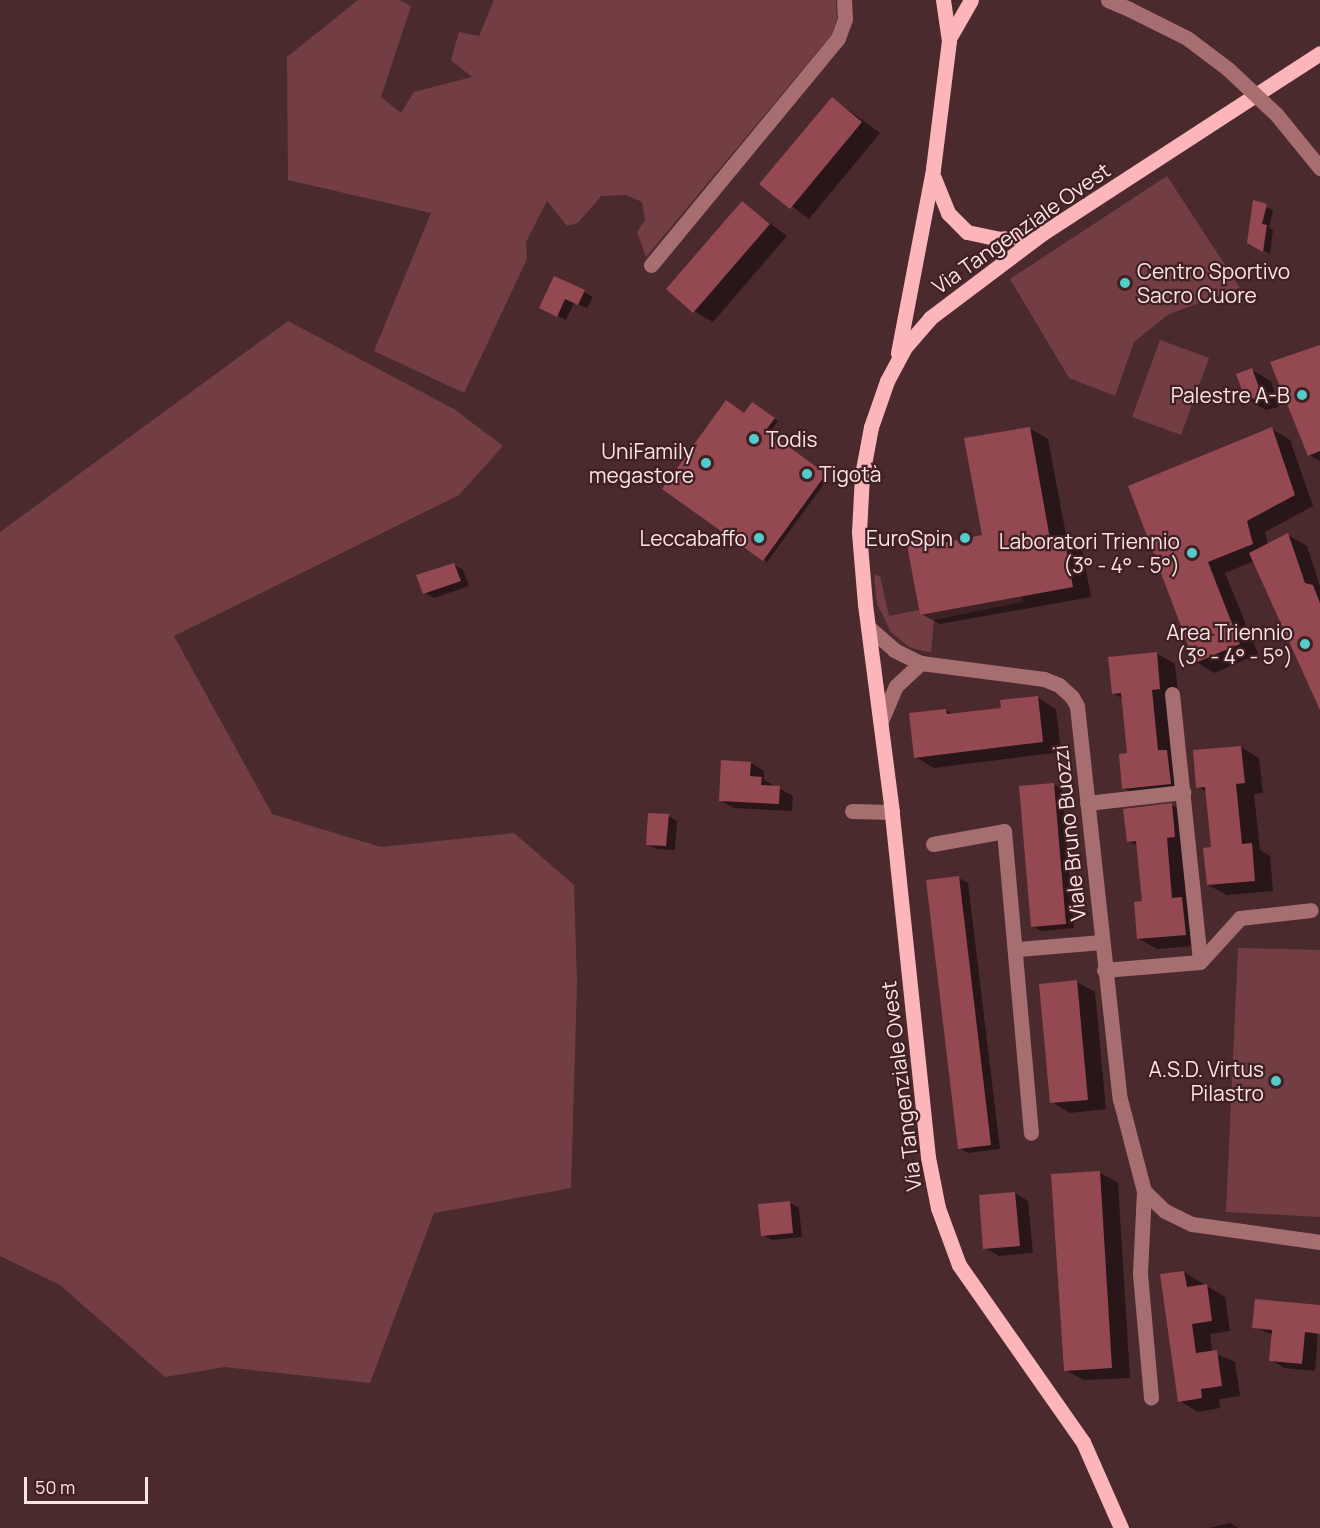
<!DOCTYPE html>
<html>
<head>
<meta charset="utf-8">
<style>
	body { margin:0 }
	#map { position:relative; width:1320px; height:1528px; overflow:hidden; background:#4b2a2d; font-family:Manrope,sans-serif }
	div>[style] { position:absolute }
	.green>* { inset:0; background:#723e43 }
	.shadow>* { inset:0; background:#0007 }
	.building>* { inset:0; background:#944851 }
	.minor>* { height:15px; margin:-7.5px; padding:0 7.5px; transform-origin:7.5px; border-radius:7.5px; background:#a76e72 }
	.major>* { height:15px; margin:-7.5px; padding:0 7.5px; transform-origin:7.5px; border-radius:7.5px; background:#fcb5ba }
	.minor-bridge>* { height:15px; margin:-7.5px; padding:0 7.5px; transform-origin:7.5px; border-radius:7.5px; background:#a76e72 }
	.dots>* { width:16px; height:16px; translate:-50% -50%; box-sizing:border-box; border:3px solid #402023; border-radius:50% }
	span { translate:-50% -50%; white-space:nowrap; text-align:center; line-height:1.15; -webkit-text-stroke:4.5px #402023; paint-order:stroke }
	.street-label { font-size:21px; color:#fae4e5 }
	.poi-label { font-size:21px; color:#fae4e5 }
	.left { translate:0 -50%; text-align:left }
	.right { translate:-100% -50%; text-align:right }
	.scale { position:absolute; left:24px; top:1477px; width:124px; height:27px; box-sizing:border-box; border:3px solid #fae4e5; border-top:0; padding-left:8px; font-size:18px; line-height:21px; white-space:nowrap; color:#fae4e5; -webkit-text-stroke:4px #402023; paint-order:stroke }
</style>
</head>
<body>
<div id="map">
	<div class="green">
		<i style="clip-path:polygon(358px 0,399px 0,411px 6px,381px 97px,401px 113px,414px 92px,472px 77px,451px 60px,459px 32px,479px 36px,494px 0,836px 0,837px 18px,832px 34px,646px 257px,637px 232px,645px 220px,642px 202px,626px 195px,601px 196px,578px 223px,567px 226px,547px 201px,526px 242px,527px 259px,464px 393px,374px 351px,431px 213px,288px 180px,287px 57px)"></i>
		<i style="clip-path:polygon(1167px 176px,1240px 288px,1169px 314px,1134px 342px,1115px 396px,1069px 378px,1010px 279px)"></i>
		<i style="clip-path:polygon(288px 321px,454px 409px,503px 446px,459px 495px,174px 636px,272px 814px,381px 847px,514px 833px,574px 885px,577px 983px,571px 1188px,434px 1213px,370px 1383px,225px 1367px,165px 1377px,60px 1285px,0 1256px,0 532px)"></i>
		<i style="clip-path:polygon(1160px 340px,1209px 358px,1181px 435px,1132px 417px)"></i>
		<i style="clip-path:polygon(874px 575px,880px 576px,889px 616px,919px 610px,920px 615px,1021px 596px,1023px 602px,934px 620px,931px 652px,923px 651px,909px 647px,891px 632px,877px 604px)"></i>
		<i style="clip-path:polygon(1238px 948px,1320px 950px,1320px 1217px,1226px 1212px)"></i>
	</div>
	<div class="shadow">
		<i style="clip-path:polygon(832px 98px,880px 133px,809px 219px,762px 184px)"></i>
		<i style="clip-path:polygon(1254px 202px,1273px 210px,1269px 228px,1273px 230px,1270px 254px,1249px 242px)"></i>
		<i style="clip-path:polygon(743px 203px,787px 236px,713px 322px,694px 311px)"></i>
		<i style="clip-path:polygon(584px 292px,593px 297px,587px 308px,574px 303px,566px 320px,541px 308px)"></i>
		<i style="clip-path:polygon(1320px 347px,1320px 461px,1309px 455px)"></i>
		<i style="clip-path:polygon(1252px 370px,1271px 381px,1279px 407px,1266px 410px,1248px 400px)"></i>
		<i style="clip-path:polygon(757px 406px,778px 421px,769px 434px,829px 477px,767px 562px,764px 560px,745px 415px)"></i>
		<i style="clip-path:polygon(1029px 428px,1048px 439px,1067px 540px,1082px 549px,1091px 597px,940px 624px,921px 614px,940px 535px,953px 542px,984px 537px)"></i>
		<i style="clip-path:polygon(1272px 429px,1290px 440px,1313px 506px,1265px 532px,1268px 545px,1288px 535px,1307px 546px,1320px 586px,1320px 692px,1254px 561px,1225px 573px,1258px 654px,1215px 673px,1196px 662px,1130px 487px)"></i>
		<i style="clip-path:polygon(454px 565px,463px 570px,469px 586px,434px 598px,425px 593px)"></i>
		<i style="clip-path:polygon(1156px 653px,1175px 664px,1189px 794px,1142px 799px,1124px 788px,1128px 755px,1123px 699px,1113px 693px)"></i>
		<i style="clip-path:polygon(1038px 698px,1056px 709px,1061px 752px,934px 768px,916px 757px,946px 710px,954px 715px,1003px 709px)"></i>
		<i style="clip-path:polygon(1241px 747px,1259px 758px,1263px 793px,1254px 794px,1260px 850px,1270px 856px,1273px 891px,1227px 895px,1208px 885px,1213px 849px,1207px 792px,1198px 787px)"></i>
		<i style="clip-path:polygon(751px 763px,764px 771px,764px 780px,793px 796px,792px 811px,734px 808px,721px 801px)"></i>
		<i style="clip-path:polygon(1053px 784px,1062px 789px,1074px 928px,1041px 931px,1032px 926px)"></i>
		<i style="clip-path:polygon(1172px 805px,1190px 815px,1204px 945px,1157px 949px,1139px 939px,1143px 902px,1138px 846px,1128px 841px)"></i>
		<i style="clip-path:polygon(668px 816px,677px 821px,675px 850px,656px 849px,647px 844px)"></i>
		<i style="clip-path:polygon(959px 878px,968px 883px,1000px 1149px,968px 1153px,959px 1148px)"></i>
		<i style="clip-path:polygon(1077px 982px,1095px 992px,1106px 1109px,1070px 1113px,1052px 1102px)"></i>
		<i style="clip-path:polygon(1099px 1172px,1118px 1183px,1130px 1378px,1084px 1380px,1065px 1370px)"></i>
		<i style="clip-path:polygon(1015px 1193px,1028px 1201px,1033px 1253px,999px 1256px,985px 1248px)"></i>
		<i style="clip-path:polygon(790px 1203px,799px 1208px,802px 1237px,772px 1240px,763px 1235px)"></i>
		<i style="clip-path:polygon(1184px 1272px,1225px 1297px,1230px 1331px,1210px 1334px,1212px 1352px,1235px 1362px,1240px 1396px,1219px 1399px,1220px 1408px,1198px 1412px,1180px 1401px)"></i>
		<i style="clip-path:polygon(1320px 1307px,1315px 1371px,1284px 1368px,1271px 1360px,1273px 1335px,1254px 1327px)"></i>
		<i style="clip-path:polygon(1230px 1523px,1238px 1528px,1209px 1528px)"></i>
	</div>
	<div class="building">
		<i style="clip-path:polygon(832px 97px,862px 122px,790px 209px,759px 184px)"></i>
		<i style="clip-path:polygon(1253px 200px,1267px 204px,1262px 224px,1267px 225px,1263px 252px,1247px 243px)"></i>
		<i style="clip-path:polygon(742px 201px,770px 224px,693px 313px,666px 289px)"></i>
		<i style="clip-path:polygon(554px 276px,585px 290px,578px 305px,565px 299px,557px 317px,539px 308px)"></i>
		<i style="clip-path:polygon(1320px 345px,1320px 451px,1308px 456px,1270px 362px)"></i>
		<i style="clip-path:polygon(1252px 368px,1262px 396px,1246px 401px,1236px 374px)"></i>
		<i style="clip-path:polygon(726px 400px,744px 413px,752px 402px,775px 418px,766px 430px,826px 474px,763px 561px,662px 489px)"></i>
		<i style="clip-path:polygon(1030px 427px,1050px 539px,1064px 537px,1073px 587px,920px 615px,906px 539px,940px 533px,942px 543px,982px 535px,964px 438px)"></i>
		<i style="clip-path:polygon(1272px 427px,1295px 495px,1247px 521px,1253px 544px,1208px 562px,1240px 644px,1195px 663px,1128px 486px)"></i>
		<i style="clip-path:polygon(1288px 533px,1305px 583px,1313px 585px,1320px 603px,1320px 710px,1249px 553px)"></i>
		<i style="clip-path:polygon(454px 563px,461px 581px,423px 594px,416px 575px)"></i>
		<i style="clip-path:polygon(1157px 652px,1160px 689px,1152px 690px,1158px 750px,1167px 750px,1171px 784px,1122px 789px,1119px 754px,1127px 753px,1121px 693px,1112px 694px,1108px 657px)"></i>
		<i style="clip-path:polygon(1038px 696px,1043px 742px,914px 758px,909px 713px,946px 709px,947px 714px,1001px 708px,1000px 700px)"></i>
		<i style="clip-path:polygon(1241px 746px,1245px 783px,1236px 784px,1242px 844px,1252px 843px,1255px 881px,1207px 885px,1203px 848px,1211px 847px,1205px 787px,1196px 788px,1193px 750px)"></i>
		<i style="clip-path:polygon(721px 760px,751px 762px,750px 776px,762px 777px,761px 785px,780px 786px,779px 804px,719px 801px)"></i>
		<i style="clip-path:polygon(1054px 783px,1066px 924px,1031px 927px,1019px 786px)"></i>
		<i style="clip-path:polygon(1172px 803px,1175px 837px,1167px 838px,1172px 898px,1182px 897px,1186px 935px,1137px 939px,1134px 902px,1142px 901px,1136px 841px,1127px 842px,1123px 809px)"></i>
		<i style="clip-path:polygon(648px 813px,669px 814px,666px 846px,646px 845px)"></i>
		<i style="clip-path:polygon(959px 876px,991px 1145px,958px 1149px,926px 880px)"></i>
		<i style="clip-path:polygon(1077px 980px,1088px 1100px,1050px 1103px,1039px 984px)"></i>
		<i style="clip-path:polygon(1100px 1171px,1112px 1368px,1064px 1371px,1051px 1174px)"></i>
		<i style="clip-path:polygon(1015px 1192px,1020px 1246px,983px 1249px,979px 1195px)"></i>
		<i style="clip-path:polygon(790px 1201px,793px 1233px,761px 1236px,758px 1204px)"></i>
		<i style="clip-path:polygon(1184px 1271px,1187px 1287px,1207px 1284px,1212px 1321px,1192px 1324px,1196px 1353px,1217px 1350px,1222px 1386px,1201px 1389px,1202px 1398px,1178px 1402px,1160px 1274px)"></i>
		<i style="clip-path:polygon(1255px 1299px,1320px 1305px,1320px 1334px,1305px 1332px,1302px 1364px,1269px 1361px,1272px 1330px,1252px 1328px)"></i>
	</div>
	<div class="minor">
		<i style="left:1108px;top:0;width:23px;rotate:23deg"></i>
		<i style="left:651px;top:265px;width:294px;rotate:-50.5deg"></i>
		<i style="left:838px;top:38px;width:20px;rotate:-70deg"></i>
		<i style="left:845px;top:19px;width:19px;rotate:-93deg"></i>
		<i style="left:868px;top:627px;width:35px;rotate:41deg"></i>
		<i style="left:894px;top:650px;width:30px;rotate:26deg"></i>
		<i style="left:921px;top:663px;width:124px;rotate:7.4deg"></i>
		<i style="left:1044px;top:679px;width:16px;rotate:22deg"></i>
		<i style="left:1059px;top:685px;width:18px;rotate:43deg"></i>
		<i style="left:1072px;top:697px;width:10px;rotate:61deg"></i>
		<i style="left:1077px;top:706px;width:395px;rotate:83.8deg"></i>
		<i style="left:1120px;top:1099px;width:95px;rotate:75.4deg"></i>
		<i style="left:1144px;top:1191px;width:29px;rotate:44deg"></i>
		<i style="left:1165px;top:1211px;width:30px;rotate:26deg"></i>
		<i style="left:1192px;top:1224px;width:129px;rotate:8deg"></i>
		<i style="left:1172px;top:694px;width:269px;rotate:84deg"></i>
		<i style="left:881px;top:721px;width:38px;rotate:-67deg"></i>
		<i style="left:896px;top:686px;width:34px;rotate:-43deg"></i>
		<i style="left:1087px;top:803px;width:97px;rotate:-6.5deg"></i>
		<i style="left:852px;top:811px;width:40px;rotate:1.4deg"></i>
		<i style="left:933px;top:844px;width:72px;rotate:-10.4deg"></i>
		<i style="left:1004px;top:831px;width:303px;rotate:84.9deg"></i>
		<i style="left:1018px;top:949px;width:84px;rotate:-4.8deg"></i>
		<i style="left:1104px;top:970px;width:96px;rotate:-4.8deg"></i>
		<i style="left:1200px;top:962px;width:59px;rotate:-47.7deg"></i>
		<i style="left:1240px;top:918px;width:71px;rotate:-6.4deg"></i>
		<i style="left:1144px;top:1191px;width:83px;rotate:92.8deg"></i>
		<i style="left:1140px;top:1274px;width:124px;rotate:84.9deg"></i>
	</div>
	<div class="major">
		<i style="left:951px;top:35px;width:40px;rotate:-60.3deg"></i>
		<i style="left:934px;top:178px;width:38px;rotate:68deg"></i>
		<i style="left:948px;top:213px;width:27px;rotate:45deg"></i>
		<i style="left:967px;top:232px;width:33px;rotate:12deg"></i>
		<i style="left:999px;top:239px;width:39px;rotate:-7deg"></i>
		<i style="left:898px;top:353px;width:187px;rotate:-79.2deg"></i>
		<i style="left:933px;top:169px;width:129px;rotate:-82.9deg"></i>
		<i style="left:949px;top:41px;width:41px;rotate:-98.3deg"></i>
		<i style="left:1121px;top:1528px;width:94px;rotate:-113.8deg"></i>
		<i style="left:1083px;top:1442px;width:216px;rotate:-125deg"></i>
		<i style="left:959px;top:1265px;width:61px;rotate:-110.2deg"></i>
		<i style="left:938px;top:1208px;width:52px;rotate:-101.1deg"></i>
		<i style="left:928px;top:1157px;width:347px;rotate:-96deg"></i>
		<i style="left:892px;top:812px;width:210px;rotate:-97.4deg"></i>
		<i style="left:865px;top:604px;width:72px;rotate:-94.8deg"></i>
		<i style="left:859px;top:532px;width:57px;rotate:-87deg"></i>
		<i style="left:862px;top:475px;width:49px;rotate:-79.4deg"></i>
		<i style="left:871px;top:427px;width:49px;rotate:-70.8deg"></i>
		<i style="left:887px;top:381px;width:40px;rotate:-62deg"></i>
		<i style="left:906px;top:346px;width:37px;rotate:-49deg"></i>
		<i style="left:930px;top:318px;width:141px;rotate:-37deg"></i>
		<i style="left:1043px;top:233px;width:330px;rotate:-33deg"></i>
	</div>
	<div class="minor-bridge">
		<i style="left:1129px;top:9px;width:65px;rotate:26.6deg"></i>
		<i style="left:1187px;top:38px;width:51px;rotate:37.1deg"></i>
		<i style="left:1228px;top:69px;width:66px;rotate:43.2deg"></i>
		<i style="left:1276px;top:114px;width:70px;rotate:50.8deg"></i>
	</div>
	<div class="dots">
		<i style="left:1125px;top:283px;background:#52cdcc"></i>
		<i style="left:1302px;top:395px;background:#52cdcc"></i>
		<i style="left:754px;top:439px;background:#52cdcc"></i>
		<i style="left:706px;top:463px;background:#52cdcc"></i>
		<i style="left:807px;top:474px;background:#52cdcc"></i>
		<i style="left:759px;top:538px;background:#52cdcc"></i>
		<i style="left:965px;top:538px;background:#52cdcc"></i>
		<i style="left:1192px;top:553px;background:#52cdcc"></i>
		<i style="left:1305px;top:644px;background:#52cdcc"></i>
		<i style="left:1276px;top:1081px;background:#52cdcc"></i>
	</div>
	<div class="street-label">
		<span style="left:1021px;top:228px;rotate:-35deg">Via Tangenziale Ovest</span>
		<span style="left:1069px;top:833px;rotate:-96deg">Viale Bruno Buozzi</span>
		<span style="left:901px;top:1086px;rotate:-97deg">Via Tangenziale Ovest</span>
	</div>
	<div class="poi-label">
		<span class="left" style="left:1137px;top:283px">Centro Sportivo<br>Sacro Cuore</span>
		<span class="right" style="left:1290px;top:395px">Palestre A-B</span>
		<span class="left" style="left:766px;top:439px">Todis</span>
		<span class="right" style="left:694px;top:463px">UniFamily<br>megastore</span>
		<span class="left" style="left:819px;top:474px">Tigotà</span>
		<span class="right" style="left:747px;top:538px">Leccabaffo</span>
		<span class="right" style="left:953px;top:538px">EuroSpin</span>
		<span class="right" style="left:1180px;top:553px">Laboratori Triennio<br>(3° - 4° - 5°)</span>
		<span class="right" style="left:1293px;top:644px">Area Triennio<br>(3° - 4° - 5°)</span>
		<span class="right" style="left:1264px;top:1081px">A.S.D. Virtus<br>Pilastro</span>
	</div>
	<div class="scale">50 m</div>
</div>
</body>
</html>
